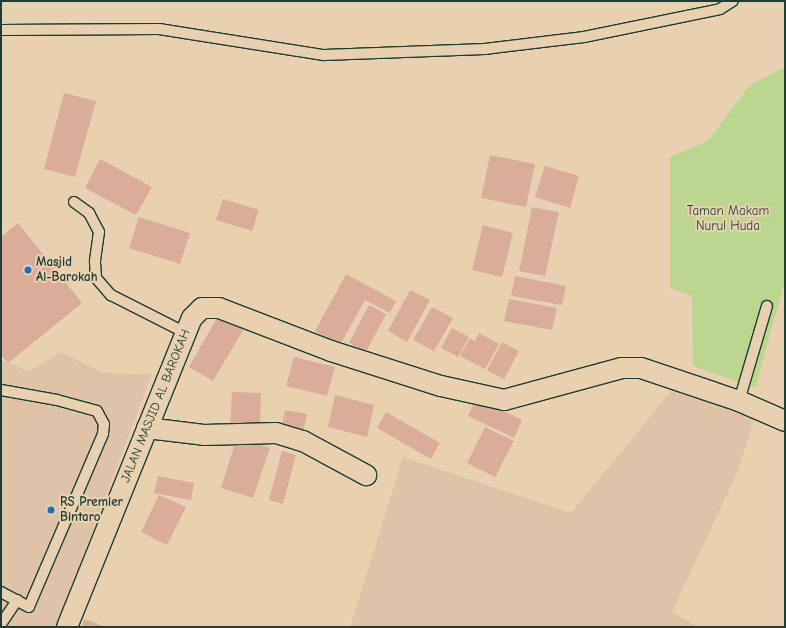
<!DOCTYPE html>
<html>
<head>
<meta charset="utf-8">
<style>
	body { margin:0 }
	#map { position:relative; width:786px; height:628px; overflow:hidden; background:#e8d1b1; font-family:"Comic Neue",sans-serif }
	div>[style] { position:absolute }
	.built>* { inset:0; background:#dfc3a8 }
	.green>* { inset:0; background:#bcd68d }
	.building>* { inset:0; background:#d8ae9a }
	.roads { filter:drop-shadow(1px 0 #1f3d34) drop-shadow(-1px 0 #1f3d34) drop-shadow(0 1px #1f3d34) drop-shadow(0 -1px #1f3d34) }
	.service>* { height:10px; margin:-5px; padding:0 5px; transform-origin:5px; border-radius:5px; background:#e8d1b1 }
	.minor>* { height:20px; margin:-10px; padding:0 10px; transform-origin:10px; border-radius:10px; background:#e8d1b1 }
	.dots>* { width:11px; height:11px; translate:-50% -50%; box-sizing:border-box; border:2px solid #e8d1b1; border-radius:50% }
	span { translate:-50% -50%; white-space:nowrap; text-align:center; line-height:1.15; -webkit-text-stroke:4px #e8d1b1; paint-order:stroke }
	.park-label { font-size:13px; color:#274538 }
	.poi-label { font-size:13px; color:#1f3d34; font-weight:700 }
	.left { translate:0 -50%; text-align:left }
	.street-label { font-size:13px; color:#1f3d34 }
	.frame { position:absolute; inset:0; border:2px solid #1f3d34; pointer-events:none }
</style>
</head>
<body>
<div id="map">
	<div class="built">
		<i style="clip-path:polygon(61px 352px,104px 373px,152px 374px,56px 627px,1px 627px,1px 360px,29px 371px)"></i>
		<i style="clip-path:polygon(673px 389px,756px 413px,738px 471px,672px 612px,698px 627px,350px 627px,403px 457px,571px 513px)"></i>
	</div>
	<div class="green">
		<i style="clip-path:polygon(785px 67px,785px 281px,755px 388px,693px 366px,692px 296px,670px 288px,670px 157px,708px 141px,750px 85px)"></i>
	</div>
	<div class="building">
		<i style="clip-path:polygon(64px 93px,96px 101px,75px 177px,44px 169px)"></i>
		<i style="clip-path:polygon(490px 155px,535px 164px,526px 207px,481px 198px)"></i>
		<i style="clip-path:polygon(100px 159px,152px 187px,136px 215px,85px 188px)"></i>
		<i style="clip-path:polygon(545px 166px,579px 176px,570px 208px,535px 197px)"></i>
		<i style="clip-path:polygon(223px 199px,259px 210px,252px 231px,216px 220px)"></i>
		<i style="clip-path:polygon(532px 207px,559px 212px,545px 276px,519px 271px)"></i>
		<i style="clip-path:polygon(139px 217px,190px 233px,180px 264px,129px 248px)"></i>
		<i style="clip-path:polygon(18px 223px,82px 303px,8px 363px,1px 355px,1px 237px)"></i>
		<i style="clip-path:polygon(483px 225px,513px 233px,502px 277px,472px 270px)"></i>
		<i style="clip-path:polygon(346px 274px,396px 301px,390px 313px,365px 300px,340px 345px,315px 331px)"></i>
		<i style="clip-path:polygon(515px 276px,566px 286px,562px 305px,511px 296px)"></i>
		<i style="clip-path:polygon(410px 290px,430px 300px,407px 342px,388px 331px)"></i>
		<i style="clip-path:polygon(509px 299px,557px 308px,552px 330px,504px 321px)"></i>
		<i style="clip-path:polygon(369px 305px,386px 314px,366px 352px,349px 343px)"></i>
		<i style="clip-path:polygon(432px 307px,453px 318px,434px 351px,413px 340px)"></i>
		<i style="clip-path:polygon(218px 316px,243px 330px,213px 381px,189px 367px)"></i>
		<i style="clip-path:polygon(452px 328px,469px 337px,458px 357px,441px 348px)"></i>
		<i style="clip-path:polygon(479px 333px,499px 344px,485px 369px,460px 356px,470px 338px,475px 341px)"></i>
		<i style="clip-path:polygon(502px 342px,519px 351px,504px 379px,487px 370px)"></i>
		<i style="clip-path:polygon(294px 357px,335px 367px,327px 396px,286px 386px)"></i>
		<i style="clip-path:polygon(232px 392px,261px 393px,260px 427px,230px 426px)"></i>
		<i style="clip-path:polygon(335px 395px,374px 405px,367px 437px,328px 427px)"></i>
		<i style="clip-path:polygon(477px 398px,522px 420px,514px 438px,468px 416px)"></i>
		<i style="clip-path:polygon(285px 410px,307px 414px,303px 433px,281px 429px)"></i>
		<i style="clip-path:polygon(386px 412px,440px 443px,431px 459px,377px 428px)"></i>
		<i style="clip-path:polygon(485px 427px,514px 441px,495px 477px,467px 463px)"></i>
		<i style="clip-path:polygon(237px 437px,270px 448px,253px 498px,221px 488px)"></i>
		<i style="clip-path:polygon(282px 451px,296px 455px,283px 504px,269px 500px)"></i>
		<i style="clip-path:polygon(158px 476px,194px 483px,191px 500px,154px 493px)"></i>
		<i style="clip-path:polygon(159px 495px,186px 507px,167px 545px,141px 532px)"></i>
		<i style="clip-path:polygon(84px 619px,107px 627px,82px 627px)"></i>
	</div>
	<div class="roads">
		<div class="service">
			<i style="left:1px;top:30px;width:158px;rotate:-0.4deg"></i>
			<i style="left:159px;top:29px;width:167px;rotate:9deg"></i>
			<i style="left:324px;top:55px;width:161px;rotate:-2.1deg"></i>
			<i style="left:485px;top:49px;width:100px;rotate:-6.9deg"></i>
			<i style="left:584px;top:37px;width:139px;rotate:-11.6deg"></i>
			<i style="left:720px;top:9px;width:15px;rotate:-32deg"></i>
			<i style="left:74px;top:202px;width:19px;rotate:36deg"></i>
			<i style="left:89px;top:213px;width:21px;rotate:62deg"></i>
			<i style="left:99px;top:232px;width:30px;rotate:98deg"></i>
			<i style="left:95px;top:262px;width:16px;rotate:86deg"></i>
			<i style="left:96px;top:278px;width:23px;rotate:49deg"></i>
			<i style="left:111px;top:295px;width:84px;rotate:26.9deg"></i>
			<i style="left:1px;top:390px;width:57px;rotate:10.1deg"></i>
			<i style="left:57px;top:400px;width:41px;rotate:15.4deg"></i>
			<i style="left:97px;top:411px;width:15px;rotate:62deg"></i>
			<i style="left:104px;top:424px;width:10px;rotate:96deg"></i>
			<i style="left:103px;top:434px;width:188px;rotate:113.2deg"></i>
			<i style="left:29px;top:607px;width:32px;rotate:-152deg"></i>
			<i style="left:739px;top:401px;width:99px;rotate:-73.6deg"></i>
			<i style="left:1px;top:624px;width:29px;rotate:-56deg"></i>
		</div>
		<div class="minor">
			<i style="left:147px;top:428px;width:57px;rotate:7deg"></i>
			<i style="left:204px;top:435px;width:72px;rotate:-1.6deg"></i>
			<i style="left:276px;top:433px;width:28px;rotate:17deg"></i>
			<i style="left:303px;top:441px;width:72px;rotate:28.4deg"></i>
			<i style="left:67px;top:627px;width:333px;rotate:-68deg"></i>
			<i style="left:192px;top:318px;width:14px;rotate:-45deg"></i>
			<i style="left:202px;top:308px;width:17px"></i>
			<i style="left:219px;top:308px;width:120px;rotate:21deg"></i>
			<i style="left:331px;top:351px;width:115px;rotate:17.7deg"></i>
			<i style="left:441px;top:386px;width:65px;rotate:12.5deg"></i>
			<i style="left:504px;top:400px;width:122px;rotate:-15.2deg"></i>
			<i style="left:622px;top:368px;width:19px"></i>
			<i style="left:641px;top:368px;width:103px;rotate:18.6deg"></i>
			<i style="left:739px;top:401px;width:50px;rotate:23.5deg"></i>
		</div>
	</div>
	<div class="dots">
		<i style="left:28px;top:270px;background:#1f6fb2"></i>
		<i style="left:51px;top:510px;background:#1f6fb2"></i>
	</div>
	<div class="park-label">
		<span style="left:728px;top:219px">Taman Makam<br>Nurul Huda</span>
	</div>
	<div class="poi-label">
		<span class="left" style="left:36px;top:270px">Masjid<br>Al-Barokah</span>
		<span class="left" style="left:60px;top:510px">RS Premier<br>Bintaro</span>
	</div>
	<div class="street-label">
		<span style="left:156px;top:406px;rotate:-68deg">JALAN MASJID AL BAROKAH</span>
	</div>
	<div class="frame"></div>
</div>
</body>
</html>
